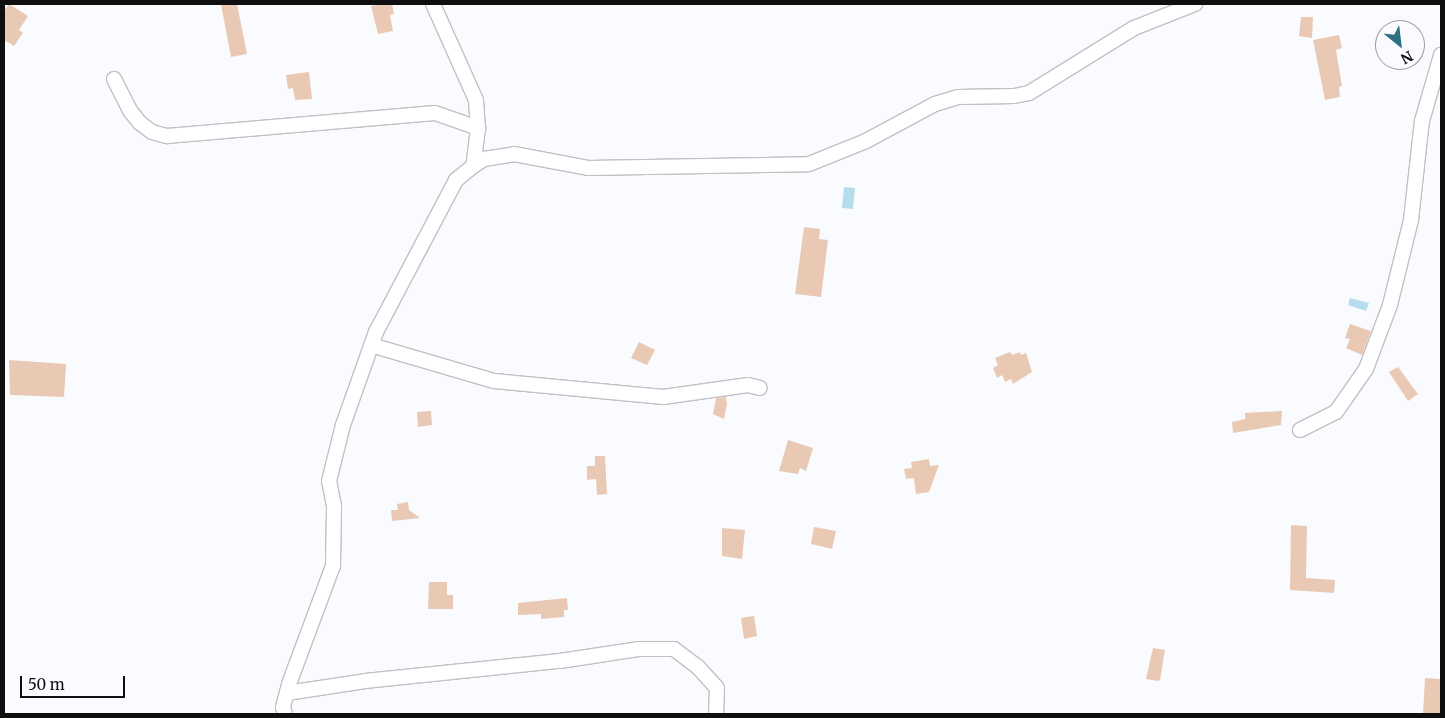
<!DOCTYPE html>
<html>
<head>
<meta charset="utf-8">
<style>
	body { margin:0 }
	#map { position:relative; width:1445px; height:718px; overflow:hidden; background:#fafbff; font-family:Merriweather,serif }
	div>[style] { position:absolute }
	.water>* { inset:0; background:#b6dded }
	.building>* { inset:0; background:#e9c9b4 }
	.roads { filter:drop-shadow(1px 0 #c1c1c5) drop-shadow(-1px 0 #c1c1c5) drop-shadow(0 1px #c1c1c5) drop-shadow(0 -1px #c1c1c5) }
	.minor>* { height:14px; margin:-7px; padding:0 7px; transform-origin:7px; border-radius:7px; background:#fff }
	span { translate:-50% -50%; white-space:nowrap; text-align:center; line-height:1.15; -webkit-text-stroke:4px #fafbff; paint-order:stroke }
	.frame { position:absolute; inset:0; border:5px solid #0f0f10; pointer-events:none }
	.north { position:absolute; left:1375px; top:20px; width:50px; height:50px; box-sizing:border-box; background:#fafbff; border:1px solid #9c9d9f; border-radius:50%; rotate:151deg; font-size:14px; font-weight:700; line-height:20px; text-align:center; color:#0f0f10 }
	.north::after { content:''; display:block; margin:auto; width:18px; height:22px; background:#2b6f80; clip-path:polygon(50% 0,100% 100%,50% 72%,0 100%) }
	.scale { position:absolute; left:20px; top:676px; width:105px; height:22px; box-sizing:border-box; border:2px solid #0f0f10; border-top:0; padding-left:6px; font-size:15px; line-height:18px; white-space:nowrap; color:#0f0f10; -webkit-text-stroke:4px #fafbff; paint-order:stroke }
</style>
</head>
<body>
<div id="map">
	<div class="water">
		<i style="clip-path:polygon(844px 187px,855px 188px,853px 209px,842px 208px)"></i>
		<i style="clip-path:polygon(1350px 298px,1369px 303px,1366px 311px,1348px 305px)"></i>
	</div>
	<div class="building">
		<i style="clip-path:polygon(9px 4px,28px 16px,19px 30px,23px 33px,14px 46px,4px 40px,4px 11px)"></i>
		<i style="clip-path:polygon(221px 4px,237px 4px,247px 54px,231px 57px)"></i>
		<i style="clip-path:polygon(382px 4px,392px 4px,394px 14px,390px 15px,393px 31px,378px 34px,371px 6px)"></i>
		<i style="clip-path:polygon(1301px 17px,1313px 17px,1312px 38px,1299px 36px)"></i>
		<i style="clip-path:polygon(1339px 35px,1342px 48px,1336px 50px,1342px 86px,1339px 87px,1340px 97px,1325px 100px,1313px 40px)"></i>
		<i style="clip-path:polygon(309px 72px,312px 99px,295px 100px,293px 88px,288px 89px,286px 75px)"></i>
		<i style="clip-path:polygon(804px 227px,820px 229px,819px 239px,828px 240px,821px 297px,795px 294px)"></i>
		<i style="clip-path:polygon(1350px 324px,1371px 331px,1362px 355px,1346px 348px,1350px 339px,1345px 338px)"></i>
		<i style="clip-path:polygon(639px 342px,655px 350px,647px 365px,631px 358px)"></i>
		<i style="clip-path:polygon(1010px 352px,1012px 355px,1020px 352px,1021px 355px,1026px 353px,1032px 372px,1013px 384px,1011px 379px,1005px 382px,1002px 375px,997px 378px,993px 368px,998px 365px,995px 358px)"></i>
		<i style="clip-path:polygon(9px 360px,66px 364px,64px 397px,10px 395px)"></i>
		<i style="clip-path:polygon(1398px 367px,1418px 394px,1408px 401px,1389px 372px)"></i>
		<i style="clip-path:polygon(726px 397px,727px 404px,724px 419px,713px 414px,716px 398px)"></i>
		<i style="clip-path:polygon(431px 411px,432px 425px,418px 427px,417px 412px)"></i>
		<i style="clip-path:polygon(1282px 411px,1281px 425px,1233px 433px,1232px 422px,1245px 419px,1245px 413px)"></i>
		<i style="clip-path:polygon(788px 440px,813px 448px,806px 471px,800px 468px,798px 474px,779px 471px)"></i>
		<i style="clip-path:polygon(595px 456px,605px 456px,607px 494px,597px 495px,596px 479px,587px 480px,587px 466px,595px 466px)"></i>
		<i style="clip-path:polygon(929px 459px,930px 466px,939px 465px,929px 492px,916px 494px,914px 478px,906px 479px,904px 469px,912px 468px,911px 462px)"></i>
		<i style="clip-path:polygon(408px 502px,409px 510px,420px 518px,392px 521px,391px 510px,398px 510px,397px 504px)"></i>
		<i style="clip-path:polygon(1291px 525px,1307px 526px,1306px 578px,1335px 580px,1334px 593px,1290px 590px)"></i>
		<i style="clip-path:polygon(814px 527px,836px 531px,832px 549px,811px 544px)"></i>
		<i style="clip-path:polygon(722px 528px,745px 530px,742px 559px,722px 556px)"></i>
		<i style="clip-path:polygon(429px 582px,447px 582px,447px 595px,453px 595px,453px 609px,428px 609px)"></i>
		<i style="clip-path:polygon(567px 598px,568px 610px,564px 610px,564px 617px,541px 619px,541px 614px,518px 615px,518px 603px)"></i>
		<i style="clip-path:polygon(754px 616px,757px 636px,744px 639px,741px 618px)"></i>
		<i style="clip-path:polygon(1153px 648px,1165px 650px,1160px 680px,1158px 681px,1146px 679px)"></i>
		<i style="clip-path:polygon(1425px 678px,1441px 679px,1441px 714px,1423px 714px)"></i>
	</div>
	<div class="roads">
		<div class="minor">
			<i style="left:433px;top:4px;width:105px;rotate:65.9deg"></i>
			<i style="left:476px;top:100px;width:28px;rotate:86deg"></i>
			<i style="left:478px;top:128px;width:38px;rotate:97deg"></i>
			<i style="left:114px;top:79px;width:37px;rotate:63deg"></i>
			<i style="left:131px;top:112px;width:14px;rotate:51deg"></i>
			<i style="left:140px;top:123px;width:15px;rotate:37deg"></i>
			<i style="left:152px;top:132px;width:16px;rotate:15deg"></i>
			<i style="left:167px;top:136px;width:269px;rotate:-4.9deg"></i>
			<i style="left:435px;top:113px;width:46px;rotate:19.2deg"></i>
			<i style="left:371px;top:345px;width:128px;rotate:16.3deg"></i>
			<i style="left:494px;top:381px;width:170px;rotate:5.4deg"></i>
			<i style="left:663px;top:397px;width:86px;rotate:-8deg"></i>
			<i style="left:748px;top:385px;width:12px;rotate:14deg"></i>
			<i style="left:1300px;top:430px;width:40px;rotate:-26.6deg"></i>
			<i style="left:1336px;top:412px;width:52px;rotate:-55.1deg"></i>
			<i style="left:1366px;top:369px;width:68px;rotate:-69.4deg"></i>
			<i style="left:1390px;top:305px;width:88px;rotate:-76.1deg"></i>
			<i style="left:1411px;top:220px;width:100px;rotate:-83.7deg"></i>
			<i style="left:1422px;top:121px;width:69px;rotate:-73.9deg"></i>
			<i style="left:287px;top:693px;width:79px;rotate:-8.7deg"></i>
			<i style="left:365px;top:681px;width:196px;rotate:-5.9deg"></i>
			<i style="left:560px;top:661px;width:79px;rotate:-8.7deg"></i>
			<i style="left:638px;top:649px;width:36px"></i>
			<i style="left:674px;top:649px;width:30px;rotate:37deg"></i>
			<i style="left:698px;top:667px;width:28px;rotate:48deg"></i>
			<i style="left:717px;top:688px;width:26px;rotate:92deg"></i>
			<i style="left:285px;top:714px;width:7px;rotate:-106deg"></i>
			<i style="left:283px;top:707px;width:24px;rotate:-75deg"></i>
			<i style="left:289px;top:684px;width:126px;rotate:-69.6deg"></i>
			<i style="left:333px;top:566px;width:60px;rotate:-89deg"></i>
			<i style="left:334px;top:506px;width:25px;rotate:-101deg"></i>
			<i style="left:329px;top:481px;width:58px;rotate:-76deg"></i>
			<i style="left:343px;top:425px;width:99px;rotate:-70.5deg"></i>
			<i style="left:376px;top:332px;width:172px;rotate:-62.2deg"></i>
			<i style="left:456px;top:180px;width:22px;rotate:-39deg"></i>
			<i style="left:473px;top:166px;width:13px;rotate:-32deg"></i>
			<i style="left:484px;top:159px;width:30px;rotate:-9deg"></i>
			<i style="left:514px;top:154px;width:75px;rotate:10.7deg"></i>
			<i style="left:588px;top:168px;width:221px;rotate:-1deg"></i>
			<i style="left:809px;top:164px;width:61px;rotate:-22deg"></i>
			<i style="left:866px;top:141px;width:78px;rotate:-28.2deg"></i>
			<i style="left:935px;top:104px;width:24px;rotate:-17deg"></i>
			<i style="left:958px;top:97px;width:56px;rotate:-1deg"></i>
			<i style="left:1014px;top:96px;width:15px;rotate:-11deg"></i>
			<i style="left:1029px;top:93px;width:123px;rotate:-31.8deg"></i>
			<i style="left:1134px;top:28px;width:66px;rotate:-21.5deg"></i>
		</div>
	</div>
	<div class="frame"></div>
	<div class="north">N</div>
	<div class="scale">50 m</div>
</div>
</body>
</html>
